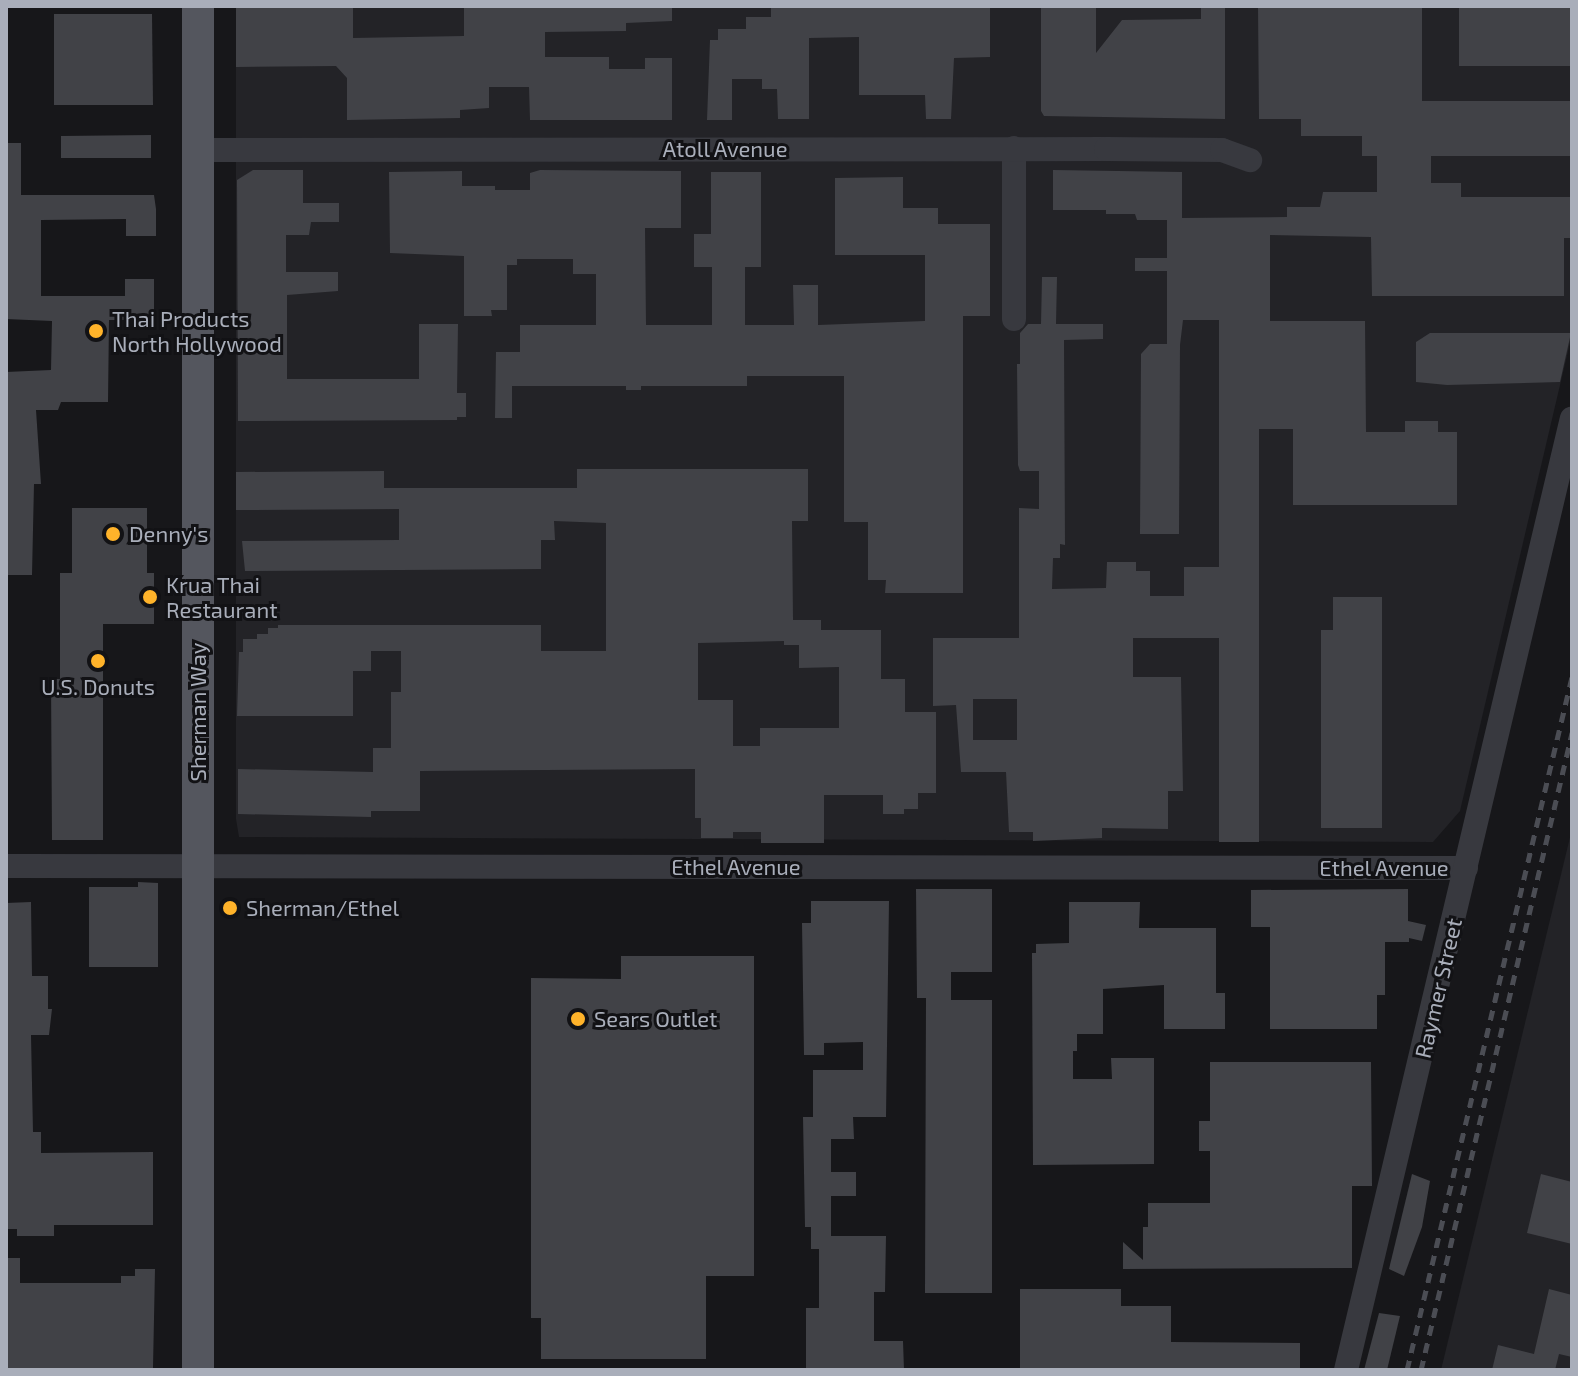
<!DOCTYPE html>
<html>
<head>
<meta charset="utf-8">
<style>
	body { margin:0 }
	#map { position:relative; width:1578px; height:1376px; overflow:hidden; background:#17171a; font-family:"Exo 2",sans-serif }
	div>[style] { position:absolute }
	.built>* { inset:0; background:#232327 }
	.building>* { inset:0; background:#414247 }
	.minor>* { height:24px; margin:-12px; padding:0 12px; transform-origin:12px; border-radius:12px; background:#38393f }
	.major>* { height:32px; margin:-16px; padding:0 16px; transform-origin:16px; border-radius:16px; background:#54565e }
	.rail>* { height:5px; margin-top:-2.5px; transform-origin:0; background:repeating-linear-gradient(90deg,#4b4d54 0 10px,transparent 0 18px) }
	.dots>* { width:22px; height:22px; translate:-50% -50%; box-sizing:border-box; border:4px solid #121215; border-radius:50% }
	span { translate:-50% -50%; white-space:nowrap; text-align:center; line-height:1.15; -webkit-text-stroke:6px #121215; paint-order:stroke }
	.street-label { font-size:22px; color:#a9aeba }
	.poi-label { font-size:22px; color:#a9aeba }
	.left { translate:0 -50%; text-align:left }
	.frame { position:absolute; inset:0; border:8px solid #a9aeba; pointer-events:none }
</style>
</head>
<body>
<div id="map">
	<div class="built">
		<i style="clip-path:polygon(236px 6px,1572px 6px,1572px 334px,1460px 811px,1433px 842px,239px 837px,236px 819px)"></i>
		<i style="clip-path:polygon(1572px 829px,1572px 1370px,1441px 1370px)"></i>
	</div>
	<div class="building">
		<i style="clip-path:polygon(236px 6px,353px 6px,353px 38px,464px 36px,464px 6px,672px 6px,672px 21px,626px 23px,626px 31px,545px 32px,545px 57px,609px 57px,609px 69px,645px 69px,645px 58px,672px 58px,672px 120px,530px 120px,529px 87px,489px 87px,489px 108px,460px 110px,460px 118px,347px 120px,347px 78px,336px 66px,236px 67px)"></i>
		<i style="clip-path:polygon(771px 6px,990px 8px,990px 57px,954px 58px,951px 119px,926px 119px,925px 95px,859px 95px,859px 37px,809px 38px,809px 119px,778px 119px,777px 89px,762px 89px,762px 79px,732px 79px,732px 120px,707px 120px,710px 40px,718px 40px,718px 29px,746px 29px,746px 17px,771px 17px)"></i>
		<i style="clip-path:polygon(1041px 6px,1096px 6px,1096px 53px,1122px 20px,1201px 19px,1201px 6px,1225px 6px,1225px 119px,1044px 116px,1041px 111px)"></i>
		<i style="clip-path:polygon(evenodd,1258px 6px,1422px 6px,1422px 101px,1572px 101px,1572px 156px,1431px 156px,1431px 183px,1461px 183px,1461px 197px,1572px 197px,1572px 238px,1564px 238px,1564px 296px,1372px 296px,1371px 237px,1270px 235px,1270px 321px,1365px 321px,1366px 432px,1405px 432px,1405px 421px,1438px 421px,1438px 432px,1457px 432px,1457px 505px,1293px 505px,1293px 429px,1259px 429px,1259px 842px,1219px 842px,1219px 638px,1133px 638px,1133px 677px,1181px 677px,1183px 791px,1168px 791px,1168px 829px,1102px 828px,1102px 838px,1033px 841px,1033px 832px,1009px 832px,1006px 772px,961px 772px,956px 705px,933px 706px,933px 638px,1019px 638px,1019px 508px,1039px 509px,1039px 471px,1020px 471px,1018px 465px,1017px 364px,1020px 364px,1020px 333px,1028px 324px,1041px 324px,1042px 277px,1057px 277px,1056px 324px,1103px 324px,1103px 339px,1064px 340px,1065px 545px,1060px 544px,1060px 558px,1053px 558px,1052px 589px,1106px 588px,1107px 562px,1136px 562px,1136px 571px,1150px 571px,1150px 596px,1184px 596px,1184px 567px,1219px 567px,1219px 320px,1183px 320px,1180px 345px,1179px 534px,1140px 534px,1141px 354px,1150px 344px,1167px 344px,1167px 271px,1135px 271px,1135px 258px,1167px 258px,1167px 220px,1137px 220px,1135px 214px,1106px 214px,1106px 210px,1053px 210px,1053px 170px,1182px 172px,1182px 218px,1287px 217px,1287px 207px,1320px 207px,1323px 192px,1377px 192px,1377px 156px,1362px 156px,1362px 136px,1301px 136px,1301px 119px,1259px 119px,1258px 6px,973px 699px,1017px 699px,1017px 740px,973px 740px,973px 699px)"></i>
		<i style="clip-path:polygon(1459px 6px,1572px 6px,1572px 66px,1459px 66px)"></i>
		<i style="clip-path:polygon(54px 14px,152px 14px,153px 105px,54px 105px)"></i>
		<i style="clip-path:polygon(151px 135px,151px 158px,61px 158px,61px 136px)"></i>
		<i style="clip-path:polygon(6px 143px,21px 143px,21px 195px,154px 195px,156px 209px,156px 236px,126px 236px,126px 219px,41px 220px,41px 296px,125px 296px,125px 279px,154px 279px,154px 320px,109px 320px,108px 402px,61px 402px,58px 410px,36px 410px,41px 484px,34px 484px,32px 575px,6px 575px,6px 372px,51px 370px,52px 321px,6px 319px)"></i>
		<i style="clip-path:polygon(253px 170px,303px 170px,303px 203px,339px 203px,339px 222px,311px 222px,309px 235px,286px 235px,286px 272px,338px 272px,338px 291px,287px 295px,287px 379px,419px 379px,419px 324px,458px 324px,457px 393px,466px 393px,466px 417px,457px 417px,457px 420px,238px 421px,237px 180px)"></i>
		<i style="clip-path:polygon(540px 170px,681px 171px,681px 228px,645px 228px,646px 325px,712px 325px,712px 267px,694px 267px,694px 234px,711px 234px,711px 172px,761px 172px,761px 267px,745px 267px,745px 325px,794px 325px,793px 285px,818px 285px,818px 325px,925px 321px,925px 255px,835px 255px,835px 178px,903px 177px,903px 208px,938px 208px,938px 224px,990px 224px,990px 316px,963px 316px,963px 593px,885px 593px,886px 580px,868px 580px,868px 522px,844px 522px,844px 376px,747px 376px,747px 386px,641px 386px,641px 390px,626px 390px,626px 386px,512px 386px,512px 418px,495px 418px,496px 352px,520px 352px,520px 325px,596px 325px,596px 274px,573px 274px,573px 259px,517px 259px,517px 265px,507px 265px,507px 310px,491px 310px,492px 316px,464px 316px,464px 256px,390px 253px,389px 172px,462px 171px,462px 186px,495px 186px,495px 190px,530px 190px,530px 173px)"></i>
		<i style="clip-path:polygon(1430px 333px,1571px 333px,1560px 382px,1447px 385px,1416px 382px,1416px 342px)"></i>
		<i style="clip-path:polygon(evenodd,577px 469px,808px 469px,808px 521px,792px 521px,793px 620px,821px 620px,821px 630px,881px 630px,881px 679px,905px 679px,905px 712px,936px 712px,936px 793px,918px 793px,918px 809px,904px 809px,904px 814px,883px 814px,883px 795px,824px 795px,824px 843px,761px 843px,761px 832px,733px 832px,733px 838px,701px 838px,701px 818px,695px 818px,695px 769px,420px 771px,420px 811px,371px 811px,371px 817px,238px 814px,238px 769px,373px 772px,373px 748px,391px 748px,391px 692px,401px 692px,401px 651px,371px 651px,371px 671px,353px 671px,353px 716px,237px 716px,239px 652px,243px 652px,243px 639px,257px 639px,257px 634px,268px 634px,268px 628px,278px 628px,278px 625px,541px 625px,541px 651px,606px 651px,606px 523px,554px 521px,555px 540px,541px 540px,541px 569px,245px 571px,242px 541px,399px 540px,399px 509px,236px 510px,236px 472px,384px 471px,384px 488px,577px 488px,577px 469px,784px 641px,784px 645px,799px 645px,799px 668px,839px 667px,839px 728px,760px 728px,760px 746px,733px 746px,733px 700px,698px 700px,698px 643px,784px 641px)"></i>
		<i style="clip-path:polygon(72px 508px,147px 508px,147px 573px,154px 573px,154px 624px,103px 624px,103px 840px,52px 840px,51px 679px,60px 679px,60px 573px,72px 573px)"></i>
		<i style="clip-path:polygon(1333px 597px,1382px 597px,1382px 828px,1321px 828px,1321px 630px,1333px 630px)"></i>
		<i style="clip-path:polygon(138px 882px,158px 883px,158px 967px,89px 967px,89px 887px,138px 887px)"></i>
		<i style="clip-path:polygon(916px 889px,992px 889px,992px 972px,951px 972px,951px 1000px,992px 1000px,992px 1293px,925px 1293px,926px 998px,917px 998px)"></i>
		<i style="clip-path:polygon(1408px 889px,1408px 921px,1426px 925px,1422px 941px,1409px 938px,1409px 942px,1385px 942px,1385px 995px,1377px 995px,1377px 1029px,1270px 1029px,1270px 927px,1251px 927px,1251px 890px)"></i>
		<i style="clip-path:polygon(811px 901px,889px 901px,886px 1117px,853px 1117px,854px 1139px,831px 1139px,831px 1172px,856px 1172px,856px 1196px,831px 1196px,831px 1236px,886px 1236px,885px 1292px,874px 1292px,874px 1341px,903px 1341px,904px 1370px,806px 1370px,806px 1308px,819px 1308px,819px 1249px,811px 1249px,811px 1227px,805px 1227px,803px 1117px,813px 1117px,813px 1070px,863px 1070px,863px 1042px,824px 1043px,824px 1055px,804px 1055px,802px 923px,811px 923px)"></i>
		<i style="clip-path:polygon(31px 902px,32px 976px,48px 976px,48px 1009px,52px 1009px,49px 1035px,31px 1035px,33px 1132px,41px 1132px,41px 1153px,153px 1152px,153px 1225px,54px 1225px,54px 1236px,17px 1236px,17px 1229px,6px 1229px,6px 903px)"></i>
		<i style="clip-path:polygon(1069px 902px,1140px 902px,1139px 928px,1216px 928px,1216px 993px,1225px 993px,1225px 1029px,1164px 1029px,1164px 985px,1103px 989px,1103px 1034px,1077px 1034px,1077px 1051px,1073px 1051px,1073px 1079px,1112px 1079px,1111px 1058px,1154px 1058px,1154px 1164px,1033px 1165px,1032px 953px,1036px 953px,1036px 944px,1069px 943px)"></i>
		<i style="clip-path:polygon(621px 956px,754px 956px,754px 1276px,706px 1276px,706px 1359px,541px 1359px,541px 1318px,531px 1318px,531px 978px,621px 979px)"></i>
		<i style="clip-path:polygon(1210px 1062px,1371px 1062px,1372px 1186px,1352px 1186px,1352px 1268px,1123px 1269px,1123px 1242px,1143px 1260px,1143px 1227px,1148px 1227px,1148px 1203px,1210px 1203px,1210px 1151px,1199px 1151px,1199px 1121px,1210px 1121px)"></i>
		<i style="clip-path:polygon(1412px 1174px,1430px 1181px,1422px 1227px,1404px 1276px,1389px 1269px)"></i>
		<i style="clip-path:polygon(1541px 1174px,1572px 1182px,1572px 1244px,1527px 1233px)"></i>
		<i style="clip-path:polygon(6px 1258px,20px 1258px,20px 1283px,121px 1283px,121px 1276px,135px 1276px,135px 1269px,155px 1269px,153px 1368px,6px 1370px)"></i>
		<i style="clip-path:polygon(1020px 1289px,1121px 1289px,1121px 1306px,1171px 1306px,1171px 1342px,1300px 1343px,1300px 1370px,1020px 1370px)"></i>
		<i style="clip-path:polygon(1549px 1289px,1572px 1295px,1572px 1357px,1559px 1354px,1555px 1370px,1492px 1370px,1498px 1345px,1534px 1354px)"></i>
		<i style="clip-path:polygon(1379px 1313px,1400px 1316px,1387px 1370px,1364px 1370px)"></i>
	</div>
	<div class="minor">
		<i style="left:1014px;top:148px;width:171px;rotate:90deg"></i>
		<i style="left:198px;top:150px;width:908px;rotate:-0.06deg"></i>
		<i style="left:1106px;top:149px;width:116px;rotate:0.5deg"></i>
		<i style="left:1222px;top:150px;width:30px;rotate:20deg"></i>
		<i style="left:6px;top:866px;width:1460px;rotate:0.08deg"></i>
		<i style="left:1346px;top:1370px;width:978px;rotate:-76.65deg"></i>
	</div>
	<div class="major">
		<i style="left:198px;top:6px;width:1364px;rotate:90deg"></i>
	</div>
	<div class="rail">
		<i style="left:1407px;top:1370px;width:712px;rotate:-76.61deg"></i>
		<i style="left:1421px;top:1370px;width:655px;rotate:-76.66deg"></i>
	</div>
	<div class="dots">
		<i style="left:96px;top:331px;background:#ffb32a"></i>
		<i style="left:113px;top:534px;background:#ffb32a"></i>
		<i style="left:150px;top:597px;background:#ffb32a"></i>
		<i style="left:98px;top:661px;background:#ffb32a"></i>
		<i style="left:230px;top:908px;background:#ffb32a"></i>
		<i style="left:578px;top:1019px;background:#ffb32a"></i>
	</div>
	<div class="street-label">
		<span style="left:725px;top:149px">Atoll Avenue</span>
		<span style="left:198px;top:712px;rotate:-90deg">Sherman Way</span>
		<span style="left:736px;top:867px">Ethel Avenue</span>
		<span style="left:1384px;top:868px">Ethel Avenue</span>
		<span style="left:1438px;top:988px;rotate:-77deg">Raymer Street</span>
	</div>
	<div class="poi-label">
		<span class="left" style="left:112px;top:331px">Thai Products<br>North Hollywood</span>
		<span class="left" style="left:129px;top:534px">Denny's</span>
		<span class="left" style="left:166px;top:597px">Krua Thai<br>Restaurant</span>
		<span style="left:98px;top:687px">U.S. Donuts</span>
		<span class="left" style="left:246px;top:908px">Sherman/Ethel</span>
		<span class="left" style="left:594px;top:1019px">Sears Outlet</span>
	</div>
	<div class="frame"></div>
</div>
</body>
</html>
